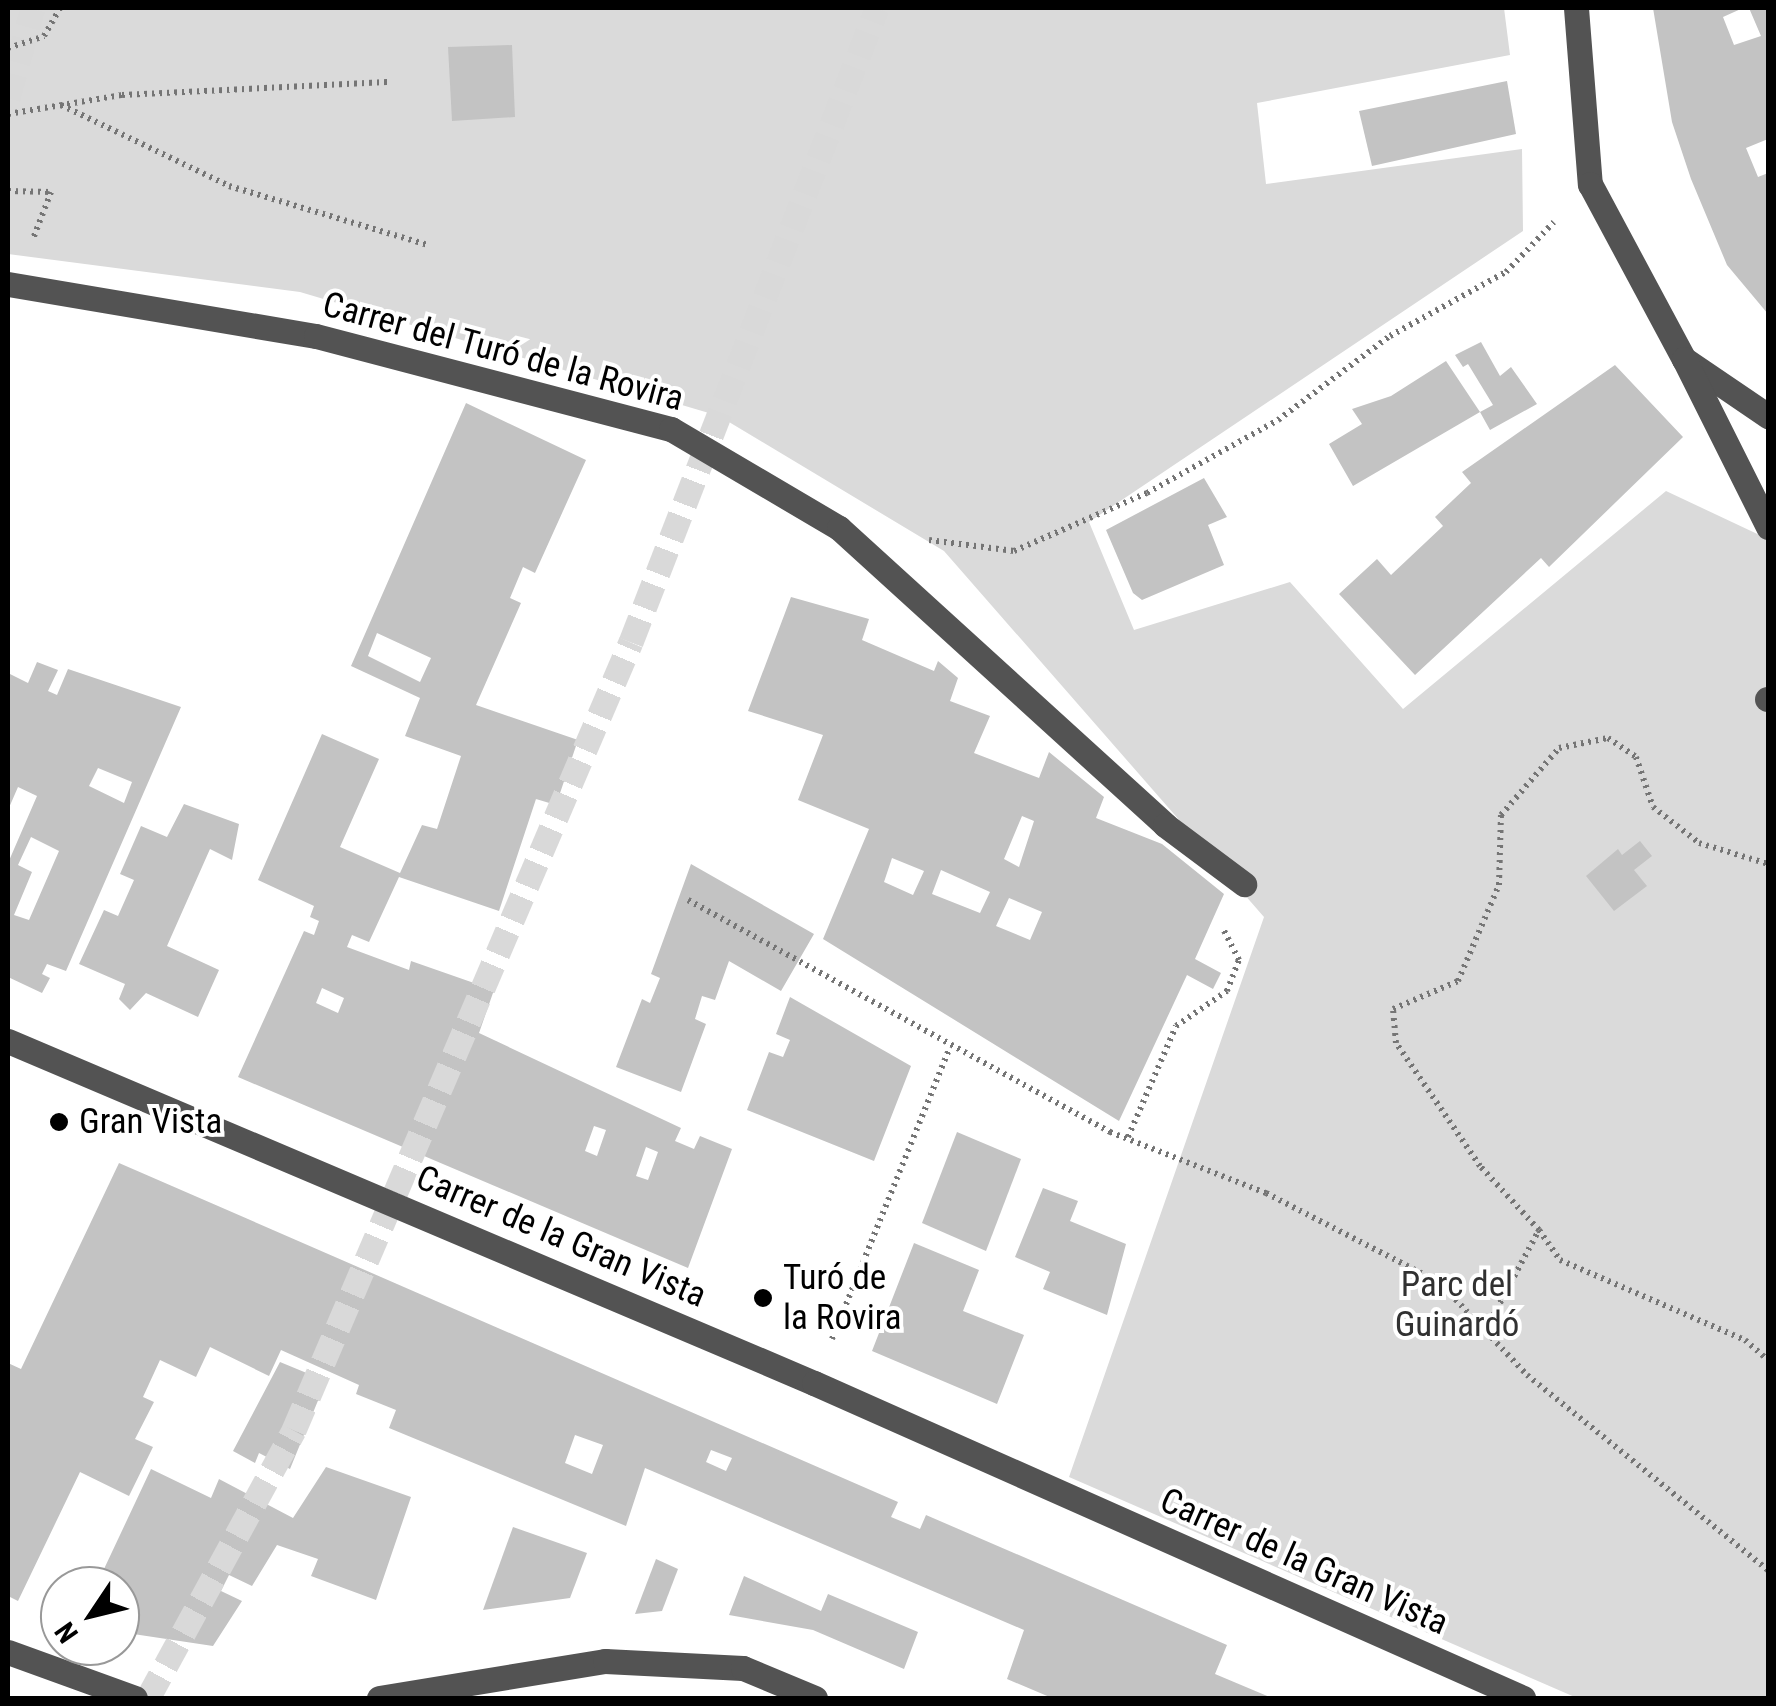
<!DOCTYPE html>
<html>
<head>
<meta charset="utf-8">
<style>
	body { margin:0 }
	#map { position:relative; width:1776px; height:1706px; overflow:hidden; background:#fff; font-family:"Roboto Condensed",sans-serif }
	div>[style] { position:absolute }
	.green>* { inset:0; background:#dadada }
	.building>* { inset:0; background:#c3c3c3 }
	.major-tunnel>* { height:25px; margin-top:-12.5px; transform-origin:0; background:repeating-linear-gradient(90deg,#d9d9d9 0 25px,transparent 0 37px) }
	.path>* { height:6px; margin-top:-3px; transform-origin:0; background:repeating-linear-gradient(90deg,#757575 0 2.5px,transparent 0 7.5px) }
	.minor>* { height:25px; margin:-12.5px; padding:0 12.5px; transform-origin:12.5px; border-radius:12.5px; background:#535353 }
	.dots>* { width:28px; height:28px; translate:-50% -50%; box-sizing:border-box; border:5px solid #fff; border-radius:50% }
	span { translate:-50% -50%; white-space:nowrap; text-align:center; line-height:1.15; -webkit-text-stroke:8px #fff; paint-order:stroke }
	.street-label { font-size:35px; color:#000 }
	.poi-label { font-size:35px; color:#000 }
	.left { translate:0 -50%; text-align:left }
	.park-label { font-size:35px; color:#313131 }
	.frame { position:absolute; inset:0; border:10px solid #000; pointer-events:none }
	.north { position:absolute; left:40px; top:1566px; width:100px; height:100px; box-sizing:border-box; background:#fff; border:2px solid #999; border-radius:50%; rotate:235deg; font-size:28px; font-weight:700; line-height:40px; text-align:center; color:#000 }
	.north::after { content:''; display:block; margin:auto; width:35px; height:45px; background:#000; clip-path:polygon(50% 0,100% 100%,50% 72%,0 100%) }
</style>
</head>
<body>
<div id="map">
	<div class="green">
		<i style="clip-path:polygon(8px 8px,1504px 8px,1510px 55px,1257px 103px,1266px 184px,1522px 149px,1523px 231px,1089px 522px,1134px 630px,1290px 582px,1403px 709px,1666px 491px,1768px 539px,1768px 1698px,1577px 1698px,1069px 1477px,1264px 917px,944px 551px,719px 416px,300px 292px,8px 254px)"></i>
	</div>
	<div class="building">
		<i style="clip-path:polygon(1653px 8px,1743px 8px,1723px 17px,1734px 45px,1761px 36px,1749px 8px,1768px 8px,1768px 139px,1746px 148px,1758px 177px,1768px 173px,1768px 314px,1727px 265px,1691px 179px,1672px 122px)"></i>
		<i style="clip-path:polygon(512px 45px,515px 117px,452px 121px,448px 47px)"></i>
		<i style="clip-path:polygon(1507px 81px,1516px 134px,1372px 166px,1359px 111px)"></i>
		<i style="clip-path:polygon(1481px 342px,1500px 376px,1511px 367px,1537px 404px,1490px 430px,1480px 412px,1353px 486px,1329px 444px,1362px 424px,1352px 409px,1391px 396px,1446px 361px,1480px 412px,1493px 405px,1468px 364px,1463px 367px,1455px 355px)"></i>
		<i style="clip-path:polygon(1615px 365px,1683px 437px,1549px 567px,1541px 558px,1415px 675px,1339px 594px,1377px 559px,1391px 575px,1443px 526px,1435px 517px,1471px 483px,1462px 472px)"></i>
		<i style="clip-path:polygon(evenodd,466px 403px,586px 460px,535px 573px,523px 567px,510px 598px,521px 603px,476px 705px,578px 740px,556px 805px,536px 799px,499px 911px,399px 877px,369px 942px,352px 935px,347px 947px,409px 970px,411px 961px,494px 990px,479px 1033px,681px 1128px,675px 1141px,694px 1149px,700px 1136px,732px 1149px,688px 1268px,238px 1077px,304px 931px,314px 935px,319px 921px,310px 917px,314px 906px,258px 880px,322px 734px,379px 759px,340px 847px,400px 873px,422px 825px,437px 829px,461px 756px,405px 736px,420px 698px,351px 666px,466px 403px,377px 633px,431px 658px,420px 682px,368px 656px,377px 633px,466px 403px,322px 988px,344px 998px,338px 1013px,316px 1003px,322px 988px,466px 403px,594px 1126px,606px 1130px,597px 1156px,585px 1151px,594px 1126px,466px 403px,646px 1147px,658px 1152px,648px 1180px,636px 1176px,646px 1147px)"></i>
		<i style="clip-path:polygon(1204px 478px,1227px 517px,1208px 525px,1224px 565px,1142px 600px,1133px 593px,1106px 530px)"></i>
		<i style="clip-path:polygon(evenodd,791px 597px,869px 619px,862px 640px,934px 671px,938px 661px,958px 678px,950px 701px,990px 716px,974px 753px,1039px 778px,1049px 752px,1104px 797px,1096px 818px,1162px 844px,1224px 894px,1195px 959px,1221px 973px,1213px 989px,1187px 975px,1119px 1121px,823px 939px,869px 829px,798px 800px,823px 735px,748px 711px,791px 597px,1022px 816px,1034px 821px,1019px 867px,1004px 859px,1022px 816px,791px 597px,892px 858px,924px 871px,913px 895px,884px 882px,892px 858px,791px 597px,941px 870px,990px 892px,980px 913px,932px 894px,941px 870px,791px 597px,1009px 898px,1042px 912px,1030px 940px,996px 926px,1009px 898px)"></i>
		<i style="clip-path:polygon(evenodd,37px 662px,58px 670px,48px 691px,57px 695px,68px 669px,181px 707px,66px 971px,47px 964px,42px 974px,50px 978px,42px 993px,8px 977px,8px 863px,37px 796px,18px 787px,8px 810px,8px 673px,28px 683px,37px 662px,98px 768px,132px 782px,124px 803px,89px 786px,98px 768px,37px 662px,31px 837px,59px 851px,29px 920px,14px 915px,32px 872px,18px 865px,31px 837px)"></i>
		<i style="clip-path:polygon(184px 804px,239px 824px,232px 860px,210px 849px,167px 946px,219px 970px,198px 1017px,146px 993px,130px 1010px,119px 999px,125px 984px,79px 964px,104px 910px,118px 916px,134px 880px,120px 874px,141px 826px,167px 837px)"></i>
		<i style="clip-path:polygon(1640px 841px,1652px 856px,1634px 870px,1647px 886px,1614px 911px,1586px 876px,1618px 849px,1622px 855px)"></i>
		<i style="clip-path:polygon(691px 864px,814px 934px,781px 991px,729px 961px,715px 1000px,702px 996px,695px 1019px,706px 1024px,681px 1092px,616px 1067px,642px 999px,650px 1003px,660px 978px,651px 974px)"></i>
		<i style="clip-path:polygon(790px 997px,911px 1066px,874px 1161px,747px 1110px,769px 1052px,783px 1057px,790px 1040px,776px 1034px)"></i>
		<i style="clip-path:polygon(957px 1132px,1021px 1159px,986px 1251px,922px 1223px)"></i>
		<i style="clip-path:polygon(evenodd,119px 1163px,898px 1502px,891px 1517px,920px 1529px,926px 1515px,1227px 1645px,1215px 1674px,1272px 1698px,1052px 1698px,1007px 1679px,1024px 1630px,645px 1468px,626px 1526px,389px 1428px,396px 1410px,356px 1394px,359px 1385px,281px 1350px,269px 1376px,210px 1347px,196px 1377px,160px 1360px,143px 1397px,154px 1402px,135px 1439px,153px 1447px,129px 1496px,80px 1472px,18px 1601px,8px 1596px,8px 1363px,21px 1369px,119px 1163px,575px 1435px,603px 1445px,592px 1474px,565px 1463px,575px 1435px,119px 1163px,711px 1450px,732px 1458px,726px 1471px,706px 1462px,711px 1450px)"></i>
		<i style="clip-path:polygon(1043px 1188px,1078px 1201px,1070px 1221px,1126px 1244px,1107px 1315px,1043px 1289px,1050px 1272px,1015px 1257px)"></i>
		<i style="clip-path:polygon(914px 1243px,979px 1270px,963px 1311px,1024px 1335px,997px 1404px,872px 1351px)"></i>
		<i style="clip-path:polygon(280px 1362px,326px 1381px,290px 1469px,259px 1453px,255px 1463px,233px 1451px)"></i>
		<i style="clip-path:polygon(326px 1467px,411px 1497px,376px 1600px,311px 1576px,318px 1559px,277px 1545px,252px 1586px,229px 1575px,221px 1591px,242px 1601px,213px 1646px,120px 1632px,120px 1586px,96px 1586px,151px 1469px,211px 1498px,219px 1479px,293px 1518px)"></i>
		<i style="clip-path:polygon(513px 1527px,587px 1553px,570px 1598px,483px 1610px)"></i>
		<i style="clip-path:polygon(656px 1559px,678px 1569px,662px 1611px,635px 1614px)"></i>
		<i style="clip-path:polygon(744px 1576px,821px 1611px,828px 1594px,918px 1632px,904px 1669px,813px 1630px,729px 1615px)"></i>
	</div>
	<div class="major-tunnel">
		<i style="left:8px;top:98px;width:93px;rotate:-74.5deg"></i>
		<i style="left:148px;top:1698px;width:305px;rotate:-61.4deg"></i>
		<i style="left:294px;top:1430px;width:857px;rotate:-66.85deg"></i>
		<i style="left:631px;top:642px;width:680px;rotate:-68.79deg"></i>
	</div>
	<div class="path">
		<i style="left:8px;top:48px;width:38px;rotate:-18deg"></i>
		<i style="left:44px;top:36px;width:32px;rotate:-60deg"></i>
		<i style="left:61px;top:105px;width:187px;rotate:25.7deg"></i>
		<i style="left:229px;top:186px;width:208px;rotate:16.5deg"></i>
		<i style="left:8px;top:114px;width:116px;rotate:-9.5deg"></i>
		<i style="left:122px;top:95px;width:270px;rotate:-2.8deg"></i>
		<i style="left:8px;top:191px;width:43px;rotate:1.3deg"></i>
		<i style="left:51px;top:192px;width:50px;rotate:111deg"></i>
		<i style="left:929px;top:540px;width:86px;rotate:7.4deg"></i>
		<i style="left:1014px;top:551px;width:145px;rotate:-23.6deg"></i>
		<i style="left:1147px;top:493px;width:150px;rotate:-29.1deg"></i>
		<i style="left:1278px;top:420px;width:140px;rotate:-36.9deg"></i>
		<i style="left:1390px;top:336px;width:132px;rotate:-28.9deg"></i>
		<i style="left:1506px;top:272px;width:69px;rotate:-46.2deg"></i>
		<i style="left:688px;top:900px;width:482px;rotate:28.8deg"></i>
		<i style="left:1110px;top:1132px;width:168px;rotate:21.4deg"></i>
		<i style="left:1266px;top:1193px;width:196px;rotate:27.3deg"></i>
		<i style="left:1440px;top:1283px;width:127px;rotate:46.6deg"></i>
		<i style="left:1527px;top:1375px;width:310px;rotate:39deg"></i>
		<i style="left:1128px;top:1137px;width:121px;rotate:-66.6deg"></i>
		<i style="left:1176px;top:1026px;width:62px;rotate:-34.5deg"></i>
		<i style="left:1227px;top:991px;width:33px;rotate:-69deg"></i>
		<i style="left:1239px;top:960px;width:33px;rotate:-117deg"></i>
		<i style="left:1539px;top:1230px;width:37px;rotate:55deg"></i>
		<i style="left:1560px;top:1260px;width:202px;rotate:23.4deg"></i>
		<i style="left:1745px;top:1340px;width:30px;rotate:41deg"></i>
		<i style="left:1493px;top:1316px;width:98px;rotate:-61.9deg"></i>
		<i style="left:1539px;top:1230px;width:87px;rotate:-132.7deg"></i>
		<i style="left:1480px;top:1166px;width:149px;rotate:-124.3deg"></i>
		<i style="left:1396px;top:1043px;width:34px;rotate:-95deg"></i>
		<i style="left:1393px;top:1009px;width:71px;rotate:-23.3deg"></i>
		<i style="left:1458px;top:981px;width:104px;rotate:-66.9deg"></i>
		<i style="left:1499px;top:885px;width:70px;rotate:-88.4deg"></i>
		<i style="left:1501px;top:815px;width:89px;rotate:-49.1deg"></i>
		<i style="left:1559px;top:748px;width:50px;rotate:-11.5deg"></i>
		<i style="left:1608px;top:738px;width:34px;rotate:34deg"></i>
		<i style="left:1636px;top:757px;width:53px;rotate:71.2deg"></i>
		<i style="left:1653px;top:807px;width:58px;rotate:38deg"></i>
		<i style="left:1699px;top:843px;width:72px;rotate:16.9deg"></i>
		<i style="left:832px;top:1339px;width:313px;rotate:-68deg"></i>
	</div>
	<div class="minor">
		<i style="left:1576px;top:8px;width:177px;rotate:85.5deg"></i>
		<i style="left:1590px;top:184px;width:199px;rotate:61.8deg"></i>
		<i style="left:1684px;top:359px;width:102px;rotate:34.2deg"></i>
		<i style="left:8px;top:284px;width:312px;rotate:9.6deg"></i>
		<i style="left:316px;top:336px;width:367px;rotate:14.7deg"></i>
		<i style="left:671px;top:429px;width:195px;rotate:30.5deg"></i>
		<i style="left:839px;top:528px;width:441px;rotate:42.3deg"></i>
		<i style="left:1165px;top:825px;width:99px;rotate:36.8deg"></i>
		<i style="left:1684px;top:359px;width:188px;rotate:63.4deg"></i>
		<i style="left:1767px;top:699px;width:1px"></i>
		<i style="left:8px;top:1041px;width:876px;rotate:22.99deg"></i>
		<i style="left:814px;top:1383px;width:776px;rotate:23.95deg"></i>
		<i style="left:8px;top:1652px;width:135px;rotate:19.9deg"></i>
		<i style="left:379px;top:1698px;width:229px;rotate:-9.3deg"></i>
		<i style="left:605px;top:1661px;width:138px;rotate:2.9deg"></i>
		<i style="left:743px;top:1668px;width:78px;rotate:22.6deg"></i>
	</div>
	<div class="dots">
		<i style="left:59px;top:1122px;background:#000"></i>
		<i style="left:763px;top:1298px;background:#000"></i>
	</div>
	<div class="street-label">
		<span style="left:503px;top:352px;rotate:15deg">Carrer del Turó de la Rovira</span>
		<span style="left:561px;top:1237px;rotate:23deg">Carrer de la Gran Vista</span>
		<span style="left:1304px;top:1562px;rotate:24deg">Carrer de la Gran Vista</span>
	</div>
	<div class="poi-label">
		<span class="left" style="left:79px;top:1122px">Gran Vista</span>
		<span class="left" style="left:783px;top:1298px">Turó de<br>la Rovira</span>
	</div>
	<div class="park-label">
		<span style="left:1457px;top:1305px">Parc del<br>Guinardó</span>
	</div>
	<div class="frame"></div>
	<div class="north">N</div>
</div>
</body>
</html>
